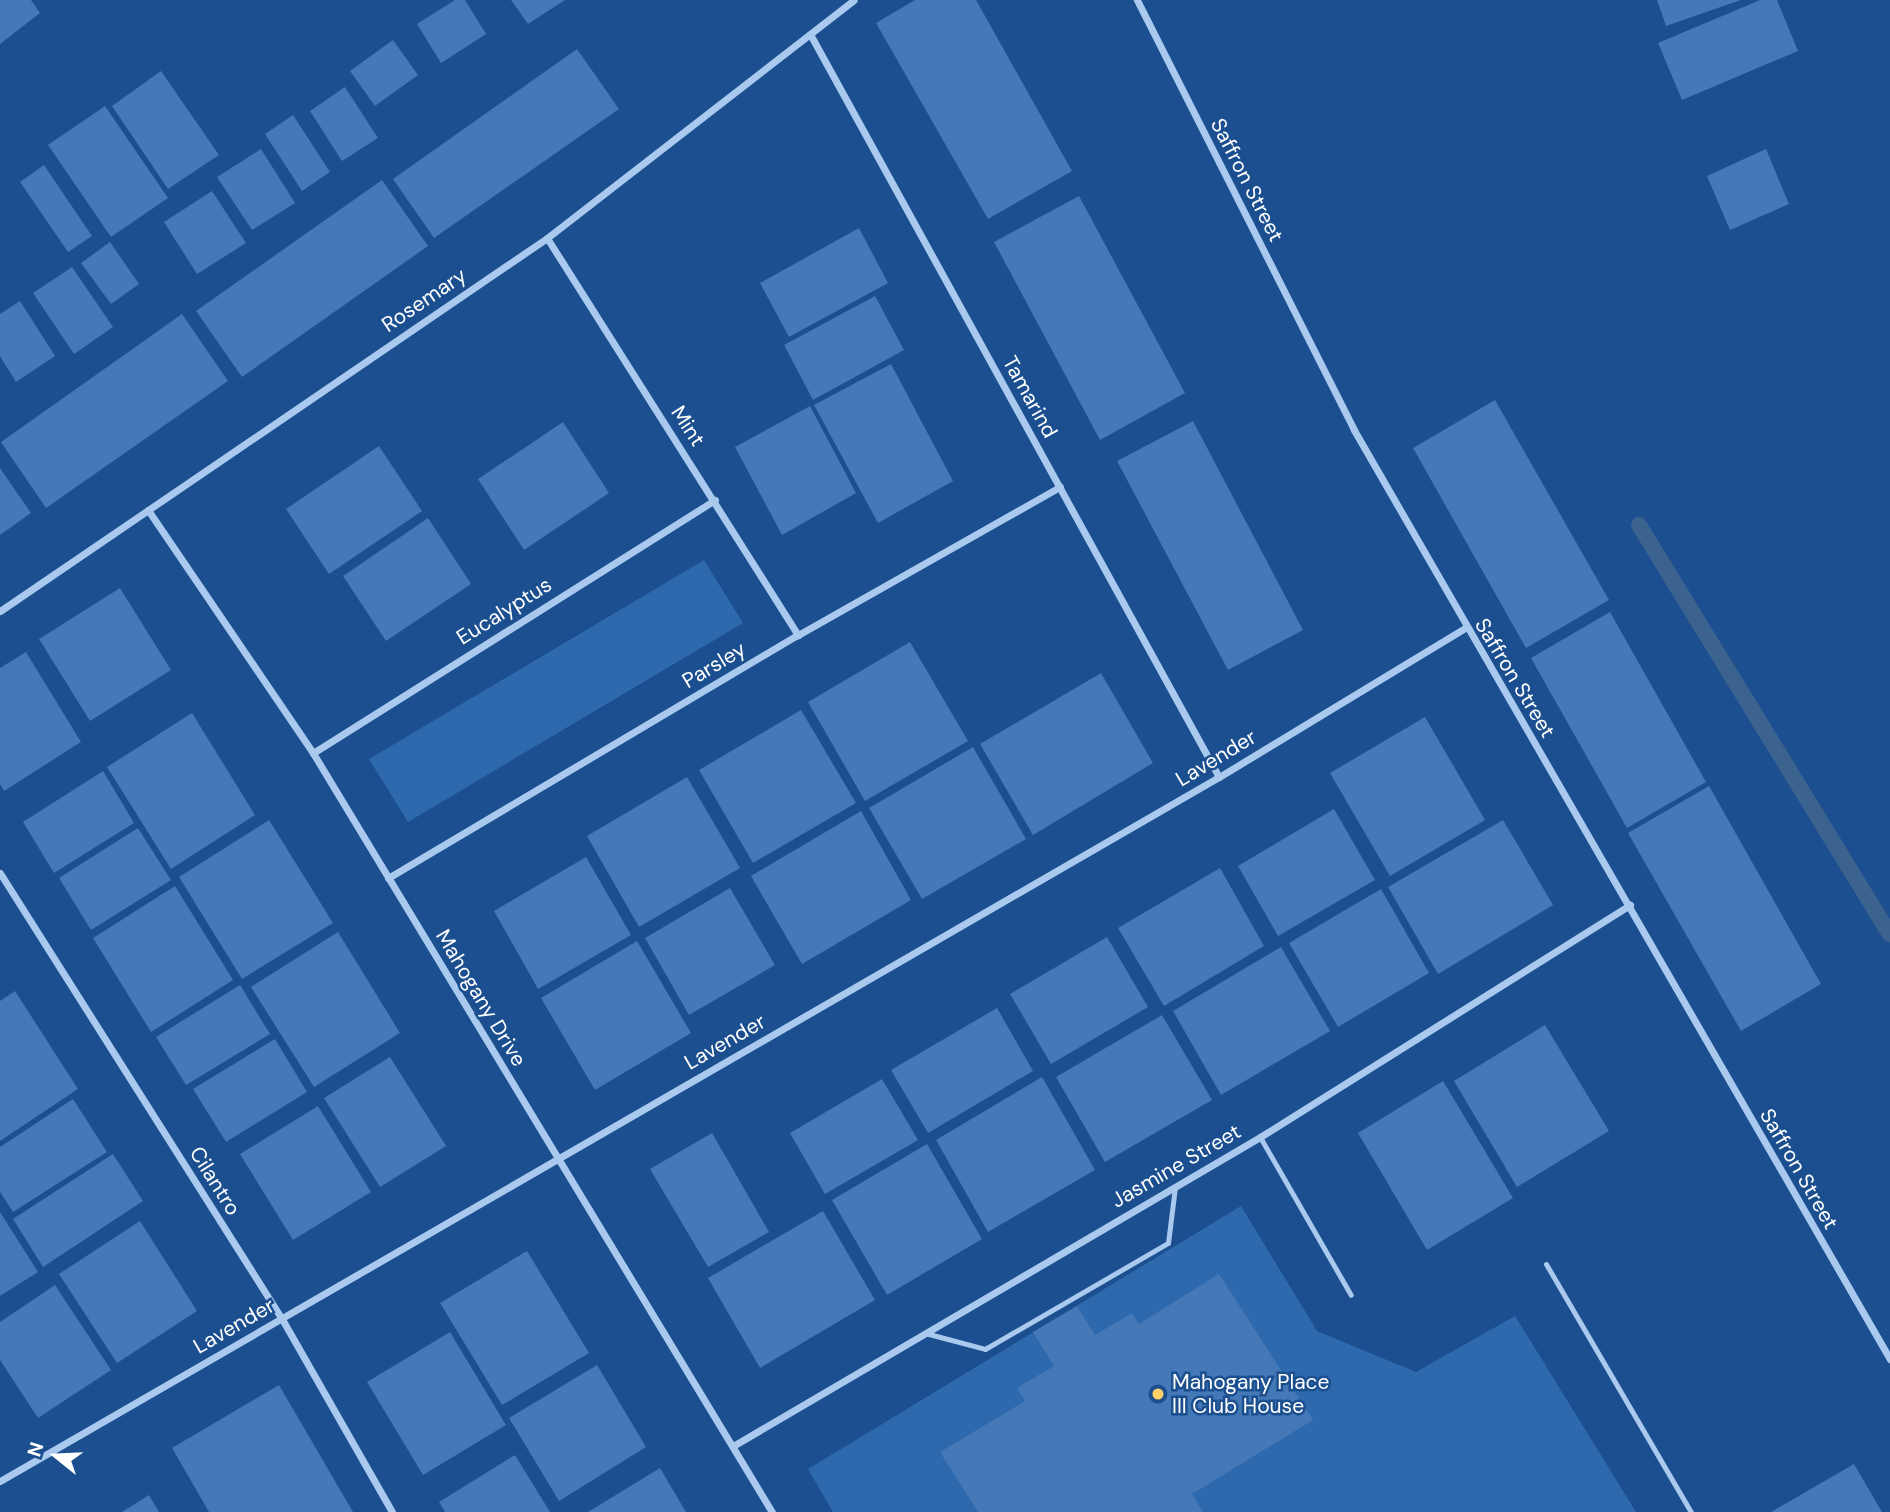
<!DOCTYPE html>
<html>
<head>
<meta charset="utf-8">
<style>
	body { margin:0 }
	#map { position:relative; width:1890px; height:1512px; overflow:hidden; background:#1b4f8f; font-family:"DM Sans",sans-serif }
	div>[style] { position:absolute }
	.green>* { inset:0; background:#2e69ad }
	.stream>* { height:16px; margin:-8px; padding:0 8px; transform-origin:8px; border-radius:8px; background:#3c6290 }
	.building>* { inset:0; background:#4478b7 }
	.lane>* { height:5px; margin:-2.5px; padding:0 2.5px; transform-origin:2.5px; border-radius:2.5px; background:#a9c9ee }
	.street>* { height:7px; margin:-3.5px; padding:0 3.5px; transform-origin:3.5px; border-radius:3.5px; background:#a9c9ee }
	.dots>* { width:19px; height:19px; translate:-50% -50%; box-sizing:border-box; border:4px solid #1b4f8f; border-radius:50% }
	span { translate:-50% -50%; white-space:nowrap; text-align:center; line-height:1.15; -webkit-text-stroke:5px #1b4f8f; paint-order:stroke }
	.street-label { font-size:21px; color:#fff }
	.poi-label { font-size:21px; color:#fff }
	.left { translate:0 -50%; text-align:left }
	.north { position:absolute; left:21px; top:1421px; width:70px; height:70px; -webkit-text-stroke:5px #1b4f8f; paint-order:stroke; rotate:288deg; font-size:19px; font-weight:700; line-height:28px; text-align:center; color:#fff }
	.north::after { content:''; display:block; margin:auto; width:24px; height:32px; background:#fff; clip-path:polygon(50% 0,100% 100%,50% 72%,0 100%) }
</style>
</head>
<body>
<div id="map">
	<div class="green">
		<i style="clip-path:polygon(704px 560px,743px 623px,408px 822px,369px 759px)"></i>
		<i style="clip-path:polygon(1241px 1206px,1317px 1331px,1416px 1372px,1515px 1316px,1636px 1512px,833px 1512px,808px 1469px)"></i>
	</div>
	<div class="stream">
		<i style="left:1639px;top:525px;width:480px;rotate:58.5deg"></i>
	</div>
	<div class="building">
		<i style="clip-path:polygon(0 0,31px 0,40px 13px,0 44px)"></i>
		<i style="clip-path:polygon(455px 0,465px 0,486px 34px,441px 63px,417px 24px)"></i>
		<i style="clip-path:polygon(511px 0,565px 0,528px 24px)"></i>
		<i style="clip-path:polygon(915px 0,976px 0,1072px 171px,988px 219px,876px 23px)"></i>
		<i style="clip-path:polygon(1657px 0,1741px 0,1666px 26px)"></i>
		<i style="clip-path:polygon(1760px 0,1777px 0,1798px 51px,1682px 100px,1658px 43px)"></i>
		<i style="clip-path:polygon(393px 40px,418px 75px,375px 106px,350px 71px)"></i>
		<i style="clip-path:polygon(577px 49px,619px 109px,434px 238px,393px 179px)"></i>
		<i style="clip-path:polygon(161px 71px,219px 155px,168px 189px,112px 106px)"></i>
		<i style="clip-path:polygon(345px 87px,378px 138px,342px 161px,310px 111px)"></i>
		<i style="clip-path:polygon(105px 106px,168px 198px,111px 237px,48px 145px)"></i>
		<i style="clip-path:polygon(293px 115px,330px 172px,302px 191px,265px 134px)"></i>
		<i style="clip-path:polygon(261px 149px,295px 203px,252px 230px,217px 177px)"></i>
		<i style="clip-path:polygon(1766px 149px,1789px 204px,1730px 230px,1707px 176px)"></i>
		<i style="clip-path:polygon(44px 165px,92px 236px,68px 252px,20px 182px)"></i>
		<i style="clip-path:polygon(382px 180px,428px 246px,242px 377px,196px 311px)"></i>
		<i style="clip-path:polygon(212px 191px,246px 243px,197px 274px,164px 222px)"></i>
		<i style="clip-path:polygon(1079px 196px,1185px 393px,1100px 440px,994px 242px)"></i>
		<i style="clip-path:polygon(859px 228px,888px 283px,789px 337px,760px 283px)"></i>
		<i style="clip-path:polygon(110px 242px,139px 284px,111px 304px,81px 263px)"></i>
		<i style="clip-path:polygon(72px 267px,113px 327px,74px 354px,33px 293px)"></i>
		<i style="clip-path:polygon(875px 296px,904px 350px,813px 400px,784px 345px)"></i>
		<i style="clip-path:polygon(20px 301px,55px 356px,16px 382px,0 356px,0 314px)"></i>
		<i style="clip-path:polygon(182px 314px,228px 381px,46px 508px,1px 442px)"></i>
		<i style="clip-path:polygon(891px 364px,953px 481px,878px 523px,814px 405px)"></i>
		<i style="clip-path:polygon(1495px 400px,1609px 600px,1526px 648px,1413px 448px)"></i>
		<i style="clip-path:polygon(810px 406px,856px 493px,782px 535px,735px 447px)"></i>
		<i style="clip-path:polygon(1193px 421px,1303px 630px,1228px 670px,1117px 461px)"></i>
		<i style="clip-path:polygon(563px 422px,609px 493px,524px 550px,478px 479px)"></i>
		<i style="clip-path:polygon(379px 446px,422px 511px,329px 574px,286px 509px)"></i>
		<i style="clip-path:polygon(0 468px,31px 513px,0 535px)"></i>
		<i style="clip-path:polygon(428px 518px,471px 584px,386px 641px,343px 576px)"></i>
		<i style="clip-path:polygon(120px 588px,171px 670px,90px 721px,39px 639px)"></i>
		<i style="clip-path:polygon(1610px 612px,1706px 782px,1627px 828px,1531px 658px)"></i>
		<i style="clip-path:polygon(910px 642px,968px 741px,865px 801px,808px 702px)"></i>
		<i style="clip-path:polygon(26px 652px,81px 742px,4px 791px,0 784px,0 668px)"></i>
		<i style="clip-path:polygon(1101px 673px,1153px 763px,1033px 835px,980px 744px)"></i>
		<i style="clip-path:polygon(801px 710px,856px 803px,753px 863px,699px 770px)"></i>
		<i style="clip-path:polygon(192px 713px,255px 815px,171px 869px,107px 767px)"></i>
		<i style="clip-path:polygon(1425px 717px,1485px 820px,1390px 876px,1330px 773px)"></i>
		<i style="clip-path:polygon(973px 747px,1026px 839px,922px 899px,869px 808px)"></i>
		<i style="clip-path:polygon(103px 771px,134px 823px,54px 873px,23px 822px)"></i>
		<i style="clip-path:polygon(687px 777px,740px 868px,639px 927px,587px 836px)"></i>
		<i style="clip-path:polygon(1709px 786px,1821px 984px,1741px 1031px,1628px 833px)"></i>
		<i style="clip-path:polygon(1334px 809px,1375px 880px,1278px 936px,1238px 866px)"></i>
		<i style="clip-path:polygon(861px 811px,911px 900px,802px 964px,751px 876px)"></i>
		<i style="clip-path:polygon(269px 820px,333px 923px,242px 979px,179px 877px)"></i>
		<i style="clip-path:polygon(1503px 820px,1553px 905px,1438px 974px,1388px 887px)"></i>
		<i style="clip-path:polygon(138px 828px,171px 880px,91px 930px,59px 878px)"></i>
		<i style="clip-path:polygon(586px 857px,631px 935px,538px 989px,494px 911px)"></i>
		<i style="clip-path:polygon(1220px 868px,1264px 946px,1164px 1006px,1118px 928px)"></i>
		<i style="clip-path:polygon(175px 886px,233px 980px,151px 1032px,93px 938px)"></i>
		<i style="clip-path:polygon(730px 888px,775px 965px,689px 1015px,645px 938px)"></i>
		<i style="clip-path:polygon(1381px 889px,1429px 973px,1338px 1027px,1289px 943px)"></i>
		<i style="clip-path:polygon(338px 932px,400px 1033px,314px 1087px,251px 987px)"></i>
		<i style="clip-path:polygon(1107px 937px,1148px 1007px,1051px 1064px,1010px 994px)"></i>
		<i style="clip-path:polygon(637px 941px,691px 1033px,595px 1090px,541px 998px)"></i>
		<i style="clip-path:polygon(1281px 947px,1330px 1031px,1221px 1095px,1173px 1011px)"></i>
		<i style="clip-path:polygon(240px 985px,270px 1034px,186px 1085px,156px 1037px)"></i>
		<i style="clip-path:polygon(15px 991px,78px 1089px,0 1141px,0 1001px)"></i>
		<i style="clip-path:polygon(997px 1008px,1033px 1071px,928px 1133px,891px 1070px)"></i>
		<i style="clip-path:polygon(1162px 1015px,1212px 1100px,1105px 1162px,1056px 1077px)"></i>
		<i style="clip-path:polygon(1545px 1025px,1609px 1131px,1517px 1187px,1454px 1081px)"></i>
		<i style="clip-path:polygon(275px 1039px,307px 1092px,226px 1142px,193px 1089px)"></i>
		<i style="clip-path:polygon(390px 1057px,446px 1146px,380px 1187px,324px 1098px)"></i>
		<i style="clip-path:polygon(1042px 1077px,1095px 1170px,988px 1232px,936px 1140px)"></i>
		<i style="clip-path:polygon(882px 1079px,918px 1140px,825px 1194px,790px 1133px)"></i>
		<i style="clip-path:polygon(1443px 1081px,1513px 1198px,1427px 1250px,1358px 1133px)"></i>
		<i style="clip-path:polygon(73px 1099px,107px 1152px,13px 1212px,0 1192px,0 1147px)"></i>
		<i style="clip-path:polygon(318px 1106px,371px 1192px,293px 1240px,240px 1154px)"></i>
		<i style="clip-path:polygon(712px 1133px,769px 1232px,708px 1267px,650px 1169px)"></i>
		<i style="clip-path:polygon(927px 1144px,982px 1239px,887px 1295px,832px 1200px)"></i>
		<i style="clip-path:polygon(113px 1154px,143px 1201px,43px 1267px,13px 1219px)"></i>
		<i style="clip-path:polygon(823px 1211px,875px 1300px,760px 1368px,708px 1278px)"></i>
		<i style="clip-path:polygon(0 1212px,38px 1272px,0 1296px)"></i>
		<i style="clip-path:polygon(140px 1221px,197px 1311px,117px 1363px,59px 1274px)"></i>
		<i style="clip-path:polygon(527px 1251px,589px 1353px,502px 1405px,440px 1303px)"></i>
		<i style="clip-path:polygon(1219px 1274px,1313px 1420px,1192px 1494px,1203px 1512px,978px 1512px,940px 1452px,1025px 1401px,1017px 1388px,1054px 1366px,1033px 1332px,1077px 1306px,1095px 1335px,1132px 1313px,1139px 1324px)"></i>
		<i style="clip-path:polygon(55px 1285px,111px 1370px,38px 1418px,0 1360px,0 1322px)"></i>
		<i style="clip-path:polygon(450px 1332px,506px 1425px,423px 1475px,367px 1382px)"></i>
		<i style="clip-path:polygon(597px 1365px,646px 1447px,559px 1501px,509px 1418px)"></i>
		<i style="clip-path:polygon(279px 1385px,353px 1512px,209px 1512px,172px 1448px)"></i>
		<i style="clip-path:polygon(515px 1455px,550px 1512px,445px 1512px,439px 1502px)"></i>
		<i style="clip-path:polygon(1854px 1464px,1882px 1512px,1771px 1512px)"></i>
		<i style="clip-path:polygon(660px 1468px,686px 1512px,588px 1512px)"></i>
		<i style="clip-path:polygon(149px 1495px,159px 1512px,122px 1512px)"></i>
	</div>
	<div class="lane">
		<i style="left:1260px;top:1137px;width:182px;rotate:60.1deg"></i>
		<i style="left:1546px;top:1264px;width:287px;rotate:59.7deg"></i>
		<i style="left:925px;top:1333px;width:62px;rotate:14.9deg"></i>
		<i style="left:985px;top:1349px;width:211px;rotate:-30.1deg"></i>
		<i style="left:1168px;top:1243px;width:56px;rotate:-82.9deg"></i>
	</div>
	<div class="street">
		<i style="left:1137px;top:0;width:482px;rotate:63.2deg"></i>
		<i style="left:1354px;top:430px;width:1073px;rotate:60.02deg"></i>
		<i style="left:810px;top:34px;width:848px;rotate:61.17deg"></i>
		<i style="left:547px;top:238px;width:470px;rotate:57.7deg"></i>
		<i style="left:148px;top:510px;width:294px;rotate:55.8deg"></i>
		<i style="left:313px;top:753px;width:887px;rotate:58.84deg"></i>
		<i style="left:0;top:611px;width:662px;rotate:-34.29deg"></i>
		<i style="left:547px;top:238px;width:388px;rotate:-37.8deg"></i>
		<i style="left:313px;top:753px;width:475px;rotate:-32.2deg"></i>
		<i style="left:0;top:873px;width:528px;rotate:57.7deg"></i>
		<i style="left:282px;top:1319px;width:222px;rotate:60.3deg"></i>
		<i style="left:388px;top:878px;width:477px;rotate:-30.7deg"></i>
		<i style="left:798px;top:635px;width:301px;rotate:-29.5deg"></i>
		<i style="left:733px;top:1446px;width:611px;rotate:-30.38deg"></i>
		<i style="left:1260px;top:1137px;width:437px;rotate:-32.1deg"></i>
		<i style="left:0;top:1481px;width:1408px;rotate:-30.01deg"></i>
		<i style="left:1219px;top:777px;width:288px;rotate:-31.2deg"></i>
	</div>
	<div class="dots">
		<i style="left:1158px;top:1394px;background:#ffd166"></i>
	</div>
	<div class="street-label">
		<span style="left:1247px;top:180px;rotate:63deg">Saffron Street</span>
		<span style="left:424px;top:300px;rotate:-34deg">Rosemary</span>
		<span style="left:1030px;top:397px;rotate:61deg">Tamarind</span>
		<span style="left:688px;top:426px;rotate:57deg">Mint</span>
		<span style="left:504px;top:611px;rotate:-32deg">Eucalyptus</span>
		<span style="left:714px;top:665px;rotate:-31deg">Parsley</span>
		<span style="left:1515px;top:678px;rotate:59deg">Saffron Street</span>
		<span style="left:1216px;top:758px;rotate:-31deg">Lavender</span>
		<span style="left:481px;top:998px;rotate:59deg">Mahogany Drive</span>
		<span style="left:725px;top:1042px;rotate:-30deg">Lavender</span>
		<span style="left:1176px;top:1166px;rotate:-30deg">Jasmine Street</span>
		<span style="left:1799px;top:1169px;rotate:60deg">Saffron Street</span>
		<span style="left:215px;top:1181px;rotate:58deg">Cilantro</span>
		<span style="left:234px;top:1326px;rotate:-30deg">Lavender</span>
	</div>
	<div class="poi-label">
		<span class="left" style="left:1172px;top:1394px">Mahogany Place<br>III Club House</span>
	</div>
	<div class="north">N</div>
</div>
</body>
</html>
